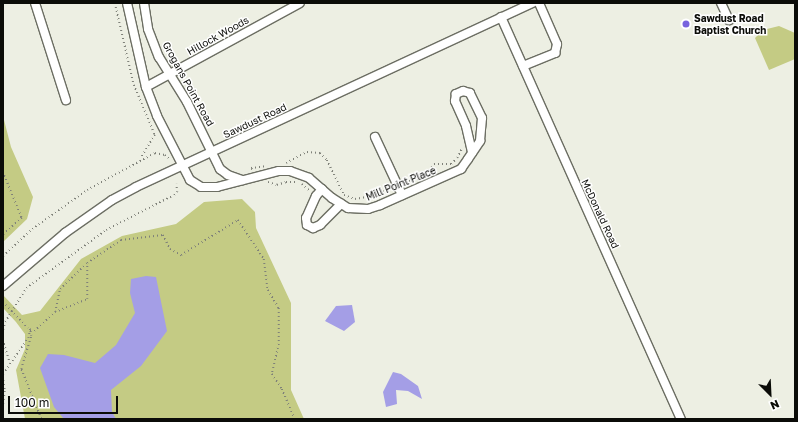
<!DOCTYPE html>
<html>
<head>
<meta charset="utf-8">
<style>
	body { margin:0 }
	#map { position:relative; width:798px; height:422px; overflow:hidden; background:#edefe3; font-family:"Golos Text",sans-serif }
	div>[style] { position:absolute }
	.green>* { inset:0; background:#c4cb84 }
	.water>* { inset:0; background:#a49ee6 }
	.path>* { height:1.5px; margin-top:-0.75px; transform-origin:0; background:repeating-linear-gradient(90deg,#7f8179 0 1px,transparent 0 4px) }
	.roads { filter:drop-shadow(1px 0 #6c6e63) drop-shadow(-1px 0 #6c6e63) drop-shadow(0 1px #6c6e63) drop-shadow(0 -1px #6c6e63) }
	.minor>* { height:8px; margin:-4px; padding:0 4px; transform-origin:4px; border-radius:4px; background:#fff }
	.path-bridge>* { height:1.5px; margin-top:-0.75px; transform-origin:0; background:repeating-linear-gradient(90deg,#7f8179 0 1px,transparent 0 4px) }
	.dots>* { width:11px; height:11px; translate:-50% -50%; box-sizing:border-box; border:2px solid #fff; border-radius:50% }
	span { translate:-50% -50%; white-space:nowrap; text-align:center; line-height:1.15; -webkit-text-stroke:3px #fff; paint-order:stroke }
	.poi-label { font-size:10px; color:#0b0c08; font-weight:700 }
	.left { translate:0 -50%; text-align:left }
	.street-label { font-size:10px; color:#0b0c08 }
	.frame { position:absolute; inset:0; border:4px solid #0b0c08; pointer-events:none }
	.north { position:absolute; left:750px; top:374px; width:40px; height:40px; -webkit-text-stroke:3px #fff; paint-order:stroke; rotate:156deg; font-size:11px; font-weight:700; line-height:16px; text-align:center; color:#0b0c08 }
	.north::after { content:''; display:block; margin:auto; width:14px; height:18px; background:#0b0c08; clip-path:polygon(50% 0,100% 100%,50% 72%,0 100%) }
	.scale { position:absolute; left:8px; top:396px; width:110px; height:18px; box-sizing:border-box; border:2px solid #0b0c08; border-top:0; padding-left:5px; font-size:12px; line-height:14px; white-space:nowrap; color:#0b0c08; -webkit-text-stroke:3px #fff; paint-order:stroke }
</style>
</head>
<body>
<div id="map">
	<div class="green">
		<i style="clip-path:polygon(779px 26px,795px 33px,795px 59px,769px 70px,755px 38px,763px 30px)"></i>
		<i style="clip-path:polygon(3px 116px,11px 147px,33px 197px,27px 219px,3px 242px)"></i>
		<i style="clip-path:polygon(242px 199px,255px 212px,256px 228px,291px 303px,291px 390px,304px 419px,25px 419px,16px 370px,25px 349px,25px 334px,16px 322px,3px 308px,3px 295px,22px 315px,40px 311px,81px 259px,122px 236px,176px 224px,204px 202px)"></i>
	</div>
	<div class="water">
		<i style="clip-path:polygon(146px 276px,156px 277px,167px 331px,141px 366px,111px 390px,112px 412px,116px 419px,64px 419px,54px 407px,40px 368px,48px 354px,64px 355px,95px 363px,116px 345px,135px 313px,130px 293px,131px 279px)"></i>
		<i style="clip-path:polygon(352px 305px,355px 322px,344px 331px,325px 321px,336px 306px)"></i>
		<i style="clip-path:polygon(393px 372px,401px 374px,418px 386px,422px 399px,408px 391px,396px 390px,397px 404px,386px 407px,383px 392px)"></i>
	</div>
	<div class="path">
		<i style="left:115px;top:3px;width:84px;rotate:77deg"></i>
		<i style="left:134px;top:85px;width:54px;rotate:67.2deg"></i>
		<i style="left:155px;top:135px;width:27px;rotate:121deg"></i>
		<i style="left:286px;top:163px;width:24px;rotate:-28deg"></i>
		<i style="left:307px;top:152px;width:13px;rotate:4deg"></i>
		<i style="left:320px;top:153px;width:10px;rotate:45deg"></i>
		<i style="left:327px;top:160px;width:39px;rotate:64deg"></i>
		<i style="left:344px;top:195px;width:12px;rotate:20deg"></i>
		<i style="left:355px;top:199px;width:17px;rotate:-10deg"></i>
		<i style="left:372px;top:196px;width:19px;rotate:-21deg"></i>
		<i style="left:252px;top:170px;width:2px;rotate:-117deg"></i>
		<i style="left:251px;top:168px;width:16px;rotate:-7deg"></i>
		<i style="left:3px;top:172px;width:50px;rotate:67.6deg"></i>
		<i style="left:22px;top:218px;width:25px;rotate:138deg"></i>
		<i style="left:424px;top:177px;width:16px;rotate:-52deg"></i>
		<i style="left:434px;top:164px;width:17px"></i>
		<i style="left:451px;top:164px;width:8px;rotate:-45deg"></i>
		<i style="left:457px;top:158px;width:11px;rotate:-63deg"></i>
		<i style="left:268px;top:182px;width:9px;rotate:18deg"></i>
		<i style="left:277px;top:185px;width:9px;rotate:-18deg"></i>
		<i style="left:286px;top:182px;width:11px"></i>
		<i style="left:405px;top:182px;width:13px;rotate:-13deg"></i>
		<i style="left:302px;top:184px;width:11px;rotate:41deg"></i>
		<i style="left:3px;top:256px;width:40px;rotate:-43deg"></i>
		<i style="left:32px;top:229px;width:67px;rotate:-35.3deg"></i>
		<i style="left:87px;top:190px;width:77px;rotate:-28.6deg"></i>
		<i style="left:155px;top:153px;width:10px;rotate:11deg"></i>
		<i style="left:165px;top:155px;width:6px;rotate:39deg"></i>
		<i style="left:55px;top:312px;width:24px;rotate:-78deg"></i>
		<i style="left:60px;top:289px;width:37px;rotate:-44deg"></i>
		<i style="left:87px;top:263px;width:41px;rotate:-34.1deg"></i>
		<i style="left:121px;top:240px;width:42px;rotate:-6.8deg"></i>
		<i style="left:163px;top:235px;width:16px;rotate:63deg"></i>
		<i style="left:170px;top:249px;width:13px;rotate:29deg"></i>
		<i style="left:181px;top:255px;width:67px;rotate:-31.6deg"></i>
		<i style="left:238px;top:220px;width:47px;rotate:56.3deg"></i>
		<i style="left:264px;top:259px;width:31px;rotate:83deg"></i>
		<i style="left:268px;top:290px;width:21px;rotate:59deg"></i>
		<i style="left:279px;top:308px;width:36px;rotate:90deg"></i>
		<i style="left:279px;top:344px;width:31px;rotate:103deg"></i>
		<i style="left:272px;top:374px;width:18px;rotate:56deg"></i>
		<i style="left:282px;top:389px;width:33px;rotate:67deg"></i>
		<i style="left:3px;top:330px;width:8px;rotate:-76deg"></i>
		<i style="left:5px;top:322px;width:40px;rotate:-58deg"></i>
		<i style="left:26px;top:288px;width:99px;rotate:-35.9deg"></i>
		<i style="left:106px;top:230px;width:76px;rotate:-27.2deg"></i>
		<i style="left:174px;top:195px;width:4px;rotate:-45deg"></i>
		<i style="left:177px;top:192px;width:8px;rotate:-97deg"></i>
		<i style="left:3px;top:340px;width:24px;rotate:73deg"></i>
		<i style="left:3px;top:374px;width:44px;rotate:-55.2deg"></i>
		<i style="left:28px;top:338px;width:8px;rotate:-76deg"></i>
		<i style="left:30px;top:330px;width:3px;rotate:-135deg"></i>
		<i style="left:3px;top:376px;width:15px;rotate:82deg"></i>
		<i style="left:5px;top:391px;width:16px;rotate:97deg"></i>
		<i style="left:41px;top:419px;width:54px;rotate:-111.8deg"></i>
		<i style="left:21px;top:369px;width:34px;rotate:-73deg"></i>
		<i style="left:31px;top:336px;width:6px;rotate:-99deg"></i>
		<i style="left:30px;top:330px;width:4px;rotate:14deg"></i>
		<i style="left:34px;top:331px;width:28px;rotate:-42deg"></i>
		<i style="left:55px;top:312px;width:35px;rotate:-22deg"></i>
		<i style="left:87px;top:299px;width:36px;rotate:-90deg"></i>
	</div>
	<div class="roads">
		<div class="minor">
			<i style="left:35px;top:3px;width:102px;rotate:72.3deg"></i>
			<i style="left:127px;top:3px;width:86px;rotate:77.3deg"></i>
			<i style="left:146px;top:87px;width:31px;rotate:69deg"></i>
			<i style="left:157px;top:116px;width:72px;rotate:62.7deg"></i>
			<i style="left:190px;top:180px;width:13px;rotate:32deg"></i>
			<i style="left:201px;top:187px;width:16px"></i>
			<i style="left:217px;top:187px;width:64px;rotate:-14.5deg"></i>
			<i style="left:279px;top:171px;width:11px"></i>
			<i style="left:290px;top:171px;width:20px;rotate:20deg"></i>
			<i style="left:309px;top:178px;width:30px;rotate:41deg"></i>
			<i style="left:332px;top:198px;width:19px;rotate:32deg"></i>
			<i style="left:348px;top:208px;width:20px;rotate:3deg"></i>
			<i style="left:368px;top:209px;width:13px;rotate:-18deg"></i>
			<i style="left:380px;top:205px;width:89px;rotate:-24deg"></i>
			<i style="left:461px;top:169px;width:12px;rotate:-55deg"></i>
			<i style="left:468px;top:159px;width:22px;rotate:-56deg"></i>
			<i style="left:480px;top:141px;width:23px;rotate:-85deg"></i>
			<i style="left:482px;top:118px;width:28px;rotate:-116deg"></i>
			<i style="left:470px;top:93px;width:7px;rotate:-164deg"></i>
			<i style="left:463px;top:91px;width:8px;rotate:157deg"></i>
			<i style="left:456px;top:94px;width:7px;rotate:98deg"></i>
			<i style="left:455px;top:101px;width:27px;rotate:66deg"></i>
			<i style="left:466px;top:126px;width:27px;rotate:77deg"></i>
			<i style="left:144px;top:3px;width:26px;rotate:81deg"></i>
			<i style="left:148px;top:29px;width:30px;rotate:69deg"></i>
			<i style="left:159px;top:57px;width:53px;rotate:58.1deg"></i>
			<i style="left:187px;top:102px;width:75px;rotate:63.8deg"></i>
			<i style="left:220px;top:169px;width:10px;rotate:37deg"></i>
			<i style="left:228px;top:175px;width:15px;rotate:20deg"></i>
			<i style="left:721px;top:3px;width:19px;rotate:65deg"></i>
			<i style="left:501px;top:17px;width:440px;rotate:65.9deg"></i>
			<i style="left:523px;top:66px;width:35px;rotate:-22deg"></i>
			<i style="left:555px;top:53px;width:9px;rotate:-77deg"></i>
			<i style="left:557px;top:44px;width:45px;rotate:-113.7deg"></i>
			<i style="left:146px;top:87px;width:175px;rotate:-28.6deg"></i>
			<i style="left:375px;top:137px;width:64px;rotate:65deg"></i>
			<i style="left:322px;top:189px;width:9px;rotate:131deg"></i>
			<i style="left:316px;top:196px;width:24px;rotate:114deg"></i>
			<i style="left:306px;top:218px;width:7px;rotate:82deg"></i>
			<i style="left:307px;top:225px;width:7px;rotate:27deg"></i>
			<i style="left:313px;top:228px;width:8px;rotate:-23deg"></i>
			<i style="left:320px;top:225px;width:30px;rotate:-45deg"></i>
			<i style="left:3px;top:286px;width:82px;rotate:-40.5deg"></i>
			<i style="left:65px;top:233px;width:57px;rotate:-35.1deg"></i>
			<i style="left:112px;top:200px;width:27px;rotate:-28deg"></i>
			<i style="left:136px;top:187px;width:438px;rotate:-24.9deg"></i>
		</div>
	</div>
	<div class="path-bridge">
		<i style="left:3px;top:302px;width:36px;rotate:46deg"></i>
	</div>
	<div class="dots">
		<i style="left:686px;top:24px;background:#7863de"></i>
	</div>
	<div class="poi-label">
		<span class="left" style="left:694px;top:24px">Sawdust Road<br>Baptist Church</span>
	</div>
	<div class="street-label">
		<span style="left:218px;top:36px;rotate:-29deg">Hillock Woods</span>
		<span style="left:188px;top:84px;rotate:61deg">Grogans Point Road</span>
		<span style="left:255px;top:121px;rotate:-25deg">Sawdust Road</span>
		<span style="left:401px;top:184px;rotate:-22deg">Mill Point Place</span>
		<span style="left:600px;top:214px;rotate:65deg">McDonald Road</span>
	</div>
	<div class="frame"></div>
	<div class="north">N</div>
	<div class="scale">100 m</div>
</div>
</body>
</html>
